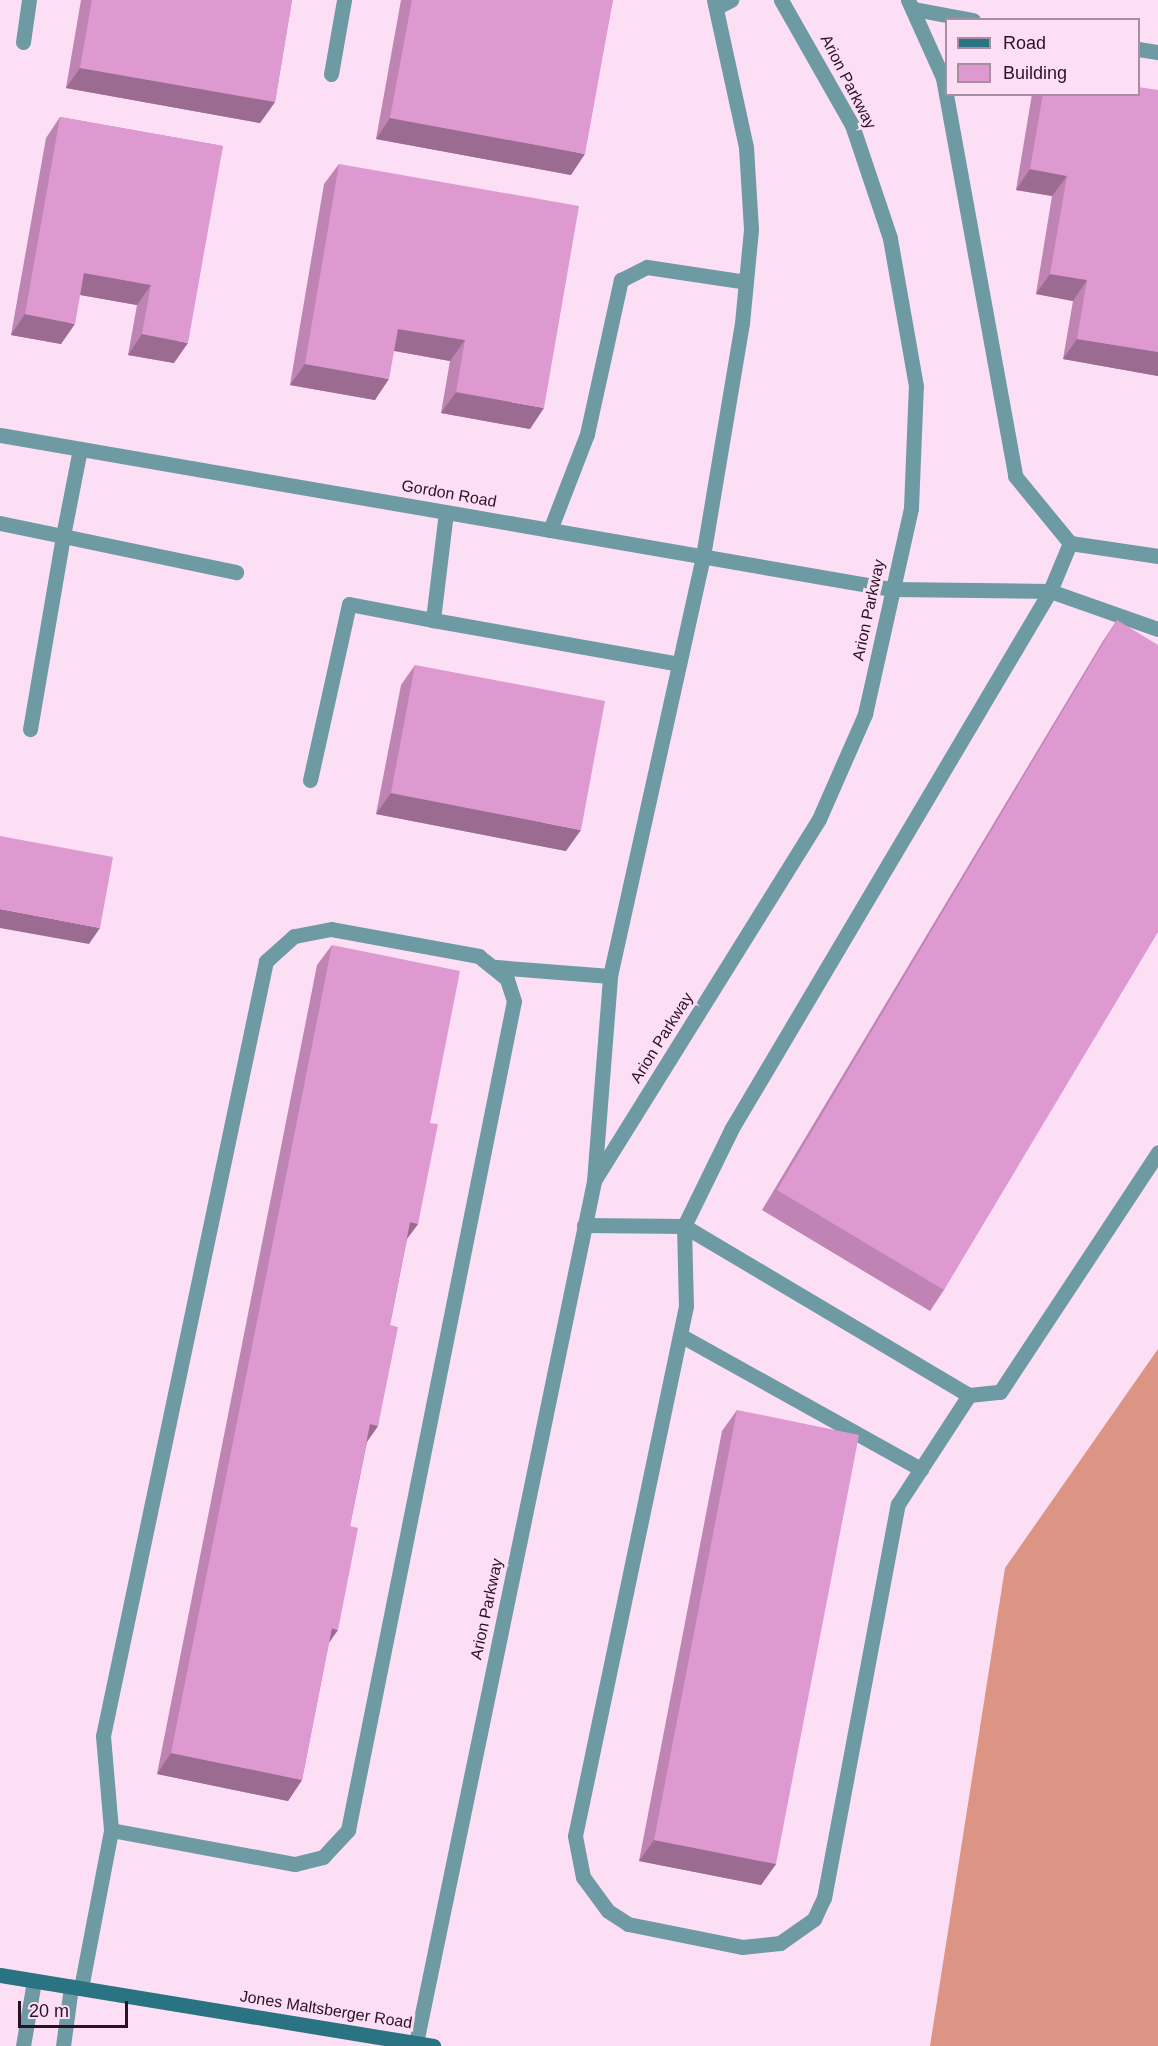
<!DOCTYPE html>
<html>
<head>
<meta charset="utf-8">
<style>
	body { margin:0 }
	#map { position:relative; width:1158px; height:2046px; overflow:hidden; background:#fcdff5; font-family:Helvetica,sans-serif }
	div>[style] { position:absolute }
	.forest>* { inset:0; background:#dc9584 }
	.service>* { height:15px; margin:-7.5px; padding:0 7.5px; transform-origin:7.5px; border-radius:7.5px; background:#6e9aa4 }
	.minor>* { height:15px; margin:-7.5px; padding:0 7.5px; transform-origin:7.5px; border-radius:7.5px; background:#6e9aa4 }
	.secondary>* { height:15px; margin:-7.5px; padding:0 7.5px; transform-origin:7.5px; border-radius:7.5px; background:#2a7382 }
	.wall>* { inset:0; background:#bf84b4 }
	.shaded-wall>* { inset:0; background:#9b6b92 }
	.building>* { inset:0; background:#de99d1 }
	span { translate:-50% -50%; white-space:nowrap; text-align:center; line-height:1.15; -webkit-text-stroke:6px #fcdff5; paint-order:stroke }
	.street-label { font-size:16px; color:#2b1127 }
	.legend { position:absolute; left:945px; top:18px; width:195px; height:78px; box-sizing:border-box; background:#fcdff5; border:2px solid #a88da3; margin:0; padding:8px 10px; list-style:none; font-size:18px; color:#2b1127 }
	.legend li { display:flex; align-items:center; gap:12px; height:30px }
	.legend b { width:30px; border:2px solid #a88da3 }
	.scale { position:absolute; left:18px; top:2001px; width:110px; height:27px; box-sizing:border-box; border:3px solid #2b1127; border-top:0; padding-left:8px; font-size:18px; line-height:21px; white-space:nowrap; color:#2b1127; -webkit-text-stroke:4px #fcdff5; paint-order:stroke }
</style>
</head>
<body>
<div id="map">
	<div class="forest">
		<i style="clip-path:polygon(1158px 1349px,1158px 2046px,930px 2046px,1005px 1568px)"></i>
	</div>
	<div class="service">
		<i style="left:908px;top:0;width:85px;rotate:65.8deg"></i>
		<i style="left:943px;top:78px;width:404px;rotate:79.7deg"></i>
		<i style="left:1015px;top:476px;width:87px;rotate:50.6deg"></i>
		<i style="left:1070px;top:543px;width:89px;rotate:8.4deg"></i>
		<i style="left:717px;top:7px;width:16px;rotate:-27deg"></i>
		<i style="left:914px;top:9px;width:60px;rotate:10.6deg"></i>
		<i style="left:23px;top:42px;width:42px;rotate:-81.9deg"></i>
		<i style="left:1138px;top:49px;width:20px;rotate:9deg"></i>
		<i style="left:331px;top:74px;width:75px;rotate:-80deg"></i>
		<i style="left:80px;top:449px;width:89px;rotate:101.1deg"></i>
		<i style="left:63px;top:536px;width:177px;rotate:11.8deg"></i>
		<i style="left:446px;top:512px;width:109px;rotate:96.9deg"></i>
		<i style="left:433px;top:620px;width:250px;rotate:10.1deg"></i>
		<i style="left:0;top:523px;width:64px;rotate:11.7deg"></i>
		<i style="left:63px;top:536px;width:196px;rotate:99.7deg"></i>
		<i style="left:550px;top:530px;width:103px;rotate:-68.9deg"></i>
		<i style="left:587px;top:434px;width:158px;rotate:-77.6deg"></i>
		<i style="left:621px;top:280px;width:29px;rotate:-27deg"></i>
		<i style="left:647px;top:267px;width:100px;rotate:8.6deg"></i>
		<i style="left:892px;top:589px;width:158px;rotate:0.7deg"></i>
		<i style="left:1050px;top:591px;width:52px;rotate:-67.4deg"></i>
		<i style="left:310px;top:780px;width:180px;rotate:-77.5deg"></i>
		<i style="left:349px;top:604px;width:86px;rotate:10.8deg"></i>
		<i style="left:496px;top:967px;width:114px;rotate:4.5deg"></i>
		<i style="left:584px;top:1225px;width:100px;rotate:0.6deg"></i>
		<i style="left:684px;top:1226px;width:109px;rotate:-63.9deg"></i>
		<i style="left:732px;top:1128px;width:624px;rotate:-59.37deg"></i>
		<i style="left:1050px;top:591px;width:114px;rotate:19.4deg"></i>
		<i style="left:684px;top:1226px;width:80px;rotate:88.6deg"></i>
		<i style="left:686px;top:1306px;width:541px;rotate:101.83deg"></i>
		<i style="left:575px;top:1836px;width:42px;rotate:79deg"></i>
		<i style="left:583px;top:1877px;width:42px;rotate:53.7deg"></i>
		<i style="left:608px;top:1911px;width:24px;rotate:33deg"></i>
		<i style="left:628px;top:1924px;width:116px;rotate:11.4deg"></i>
		<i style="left:742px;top:1947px;width:38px;rotate:-6deg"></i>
		<i style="left:780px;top:1943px;width:42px;rotate:-35.2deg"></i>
		<i style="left:814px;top:1919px;width:23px;rotate:-65deg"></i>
		<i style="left:824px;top:1898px;width:401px;rotate:-79.4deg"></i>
		<i style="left:898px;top:1504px;width:130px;rotate:-56.9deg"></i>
		<i style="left:684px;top:1226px;width:331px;rotate:30.7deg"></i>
		<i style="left:969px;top:1395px;width:31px;rotate:-6deg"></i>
		<i style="left:1000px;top:1392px;width:287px;rotate:-56.6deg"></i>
		<i style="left:680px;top:1335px;width:276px;rotate:29.1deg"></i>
		<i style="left:81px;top:1988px;width:161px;rotate:-79.2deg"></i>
		<i style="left:111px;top:1830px;width:187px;rotate:10.5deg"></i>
		<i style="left:295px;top:1864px;width:29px;rotate:-14deg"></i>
		<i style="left:323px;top:1857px;width:37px;rotate:-47deg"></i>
		<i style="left:348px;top:1830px;width:845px;rotate:-78.68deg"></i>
		<i style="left:514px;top:1001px;width:23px;rotate:-108deg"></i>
		<i style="left:507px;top:979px;width:36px;rotate:-141deg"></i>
		<i style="left:479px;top:956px;width:150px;rotate:-169.7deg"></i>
		<i style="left:331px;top:929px;width:38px;rotate:169deg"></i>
		<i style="left:294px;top:936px;width:38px;rotate:138deg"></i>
		<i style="left:266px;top:961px;width:792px;rotate:101.88deg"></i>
		<i style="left:103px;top:1736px;width:94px;rotate:85.1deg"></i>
		<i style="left:23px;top:2046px;width:66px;rotate:-80.4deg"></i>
		<i style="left:63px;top:2046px;width:60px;rotate:-82.3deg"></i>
	</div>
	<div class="minor">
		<i style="left:0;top:435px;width:905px;rotate:9.8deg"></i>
		<i style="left:595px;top:1179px;width:424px;rotate:-58.1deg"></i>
		<i style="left:819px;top:819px;width:115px;rotate:-66.3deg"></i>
		<i style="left:865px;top:714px;width:211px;rotate:-77.4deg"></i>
		<i style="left:911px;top:508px;width:122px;rotate:-87.7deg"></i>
		<i style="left:916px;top:386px;width:150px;rotate:-100deg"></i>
		<i style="left:890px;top:238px;width:119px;rotate:-108.6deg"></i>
		<i style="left:852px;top:125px;width:144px;rotate:-119.6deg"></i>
		<i style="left:416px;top:2043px;width:880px;rotate:-78.33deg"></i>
		<i style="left:594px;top:1181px;width:206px;rotate:-85.5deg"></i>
		<i style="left:610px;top:976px;width:430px;rotate:-77.5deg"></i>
		<i style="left:703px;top:556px;width:236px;rotate:-80.5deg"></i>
		<i style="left:742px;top:323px;width:94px;rotate:-84.5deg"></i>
		<i style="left:751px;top:229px;width:82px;rotate:-93.5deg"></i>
		<i style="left:746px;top:147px;width:150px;rotate:-102.3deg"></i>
	</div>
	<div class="secondary">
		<i style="left:0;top:1975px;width:439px;rotate:9.3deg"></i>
	</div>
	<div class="wall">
		<i style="clip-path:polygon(81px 0,292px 0,275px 102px,260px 123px,66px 88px)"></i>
		<i style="clip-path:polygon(401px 0,613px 0,571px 175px,376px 139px)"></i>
		<i style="clip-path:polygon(1158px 90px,1158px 376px,1063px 359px,1073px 301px,1036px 294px,1052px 196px,1016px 190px,1032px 94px,1138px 94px)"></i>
		<i style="clip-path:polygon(60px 117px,223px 146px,174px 363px,128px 355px,137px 305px,80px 295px,61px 344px,11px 335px,46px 138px)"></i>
		<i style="clip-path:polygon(339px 164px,530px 429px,441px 413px,450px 361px,394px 351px,375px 400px,290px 385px,324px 184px)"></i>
		<i style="clip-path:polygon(1117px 620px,944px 1290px,930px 1311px,762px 1210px,1103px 641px)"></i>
		<i style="clip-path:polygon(415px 665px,566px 851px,376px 814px,401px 685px)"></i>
		<i style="clip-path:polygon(332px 945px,430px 1123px,418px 1224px,407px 1239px,390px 1325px,378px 1426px,367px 1442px,350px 1526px,329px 1642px,302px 1780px,288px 1801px,157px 1774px,317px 965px)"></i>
		<i style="clip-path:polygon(737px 1410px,776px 1864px,761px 1885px,639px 1861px,722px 1431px)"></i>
	</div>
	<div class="shaded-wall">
		<i style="clip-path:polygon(80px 68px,275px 102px,260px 123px,66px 88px)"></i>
		<i style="clip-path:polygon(390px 118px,585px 154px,571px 175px,376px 139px)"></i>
		<i style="clip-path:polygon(1030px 169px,1067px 176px,1052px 196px,1016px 190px)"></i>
		<i style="clip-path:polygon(84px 273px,151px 285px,137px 305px,69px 293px)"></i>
		<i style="clip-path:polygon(1050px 274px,1087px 280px,1073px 301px,1036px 294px)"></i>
		<i style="clip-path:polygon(25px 314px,75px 324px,61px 344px,11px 335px)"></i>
		<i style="clip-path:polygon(398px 329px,465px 340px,450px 361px,384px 349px)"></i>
		<i style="clip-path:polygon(142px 334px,188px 343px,174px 363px,128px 355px)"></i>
		<i style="clip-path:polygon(1077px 339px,1158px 352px,1158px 376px,1063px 359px)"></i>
		<i style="clip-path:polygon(305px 364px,389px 379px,375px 400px,290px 385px)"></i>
		<i style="clip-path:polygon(456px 392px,544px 408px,530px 429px,441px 413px)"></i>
		<i style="clip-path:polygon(391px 793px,581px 830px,566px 851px,376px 814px)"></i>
		<i style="clip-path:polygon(0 909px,100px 928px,89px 944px,0 928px)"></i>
		<i style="clip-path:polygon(410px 1222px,418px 1224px,403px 1244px)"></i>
		<i style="clip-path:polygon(370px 1424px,378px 1426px,363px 1447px)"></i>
		<i style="clip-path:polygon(332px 1628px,338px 1630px,324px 1650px)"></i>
		<i style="clip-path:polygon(171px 1753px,302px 1780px,288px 1801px,157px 1774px)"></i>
		<i style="clip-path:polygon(654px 1840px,776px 1864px,761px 1885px,639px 1861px)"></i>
	</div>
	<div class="building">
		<i style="clip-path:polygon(92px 0,292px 0,275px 102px,80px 68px)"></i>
		<i style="clip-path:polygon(412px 0,613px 0,585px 154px,390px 118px)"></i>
		<i style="clip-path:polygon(1138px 87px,1158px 90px,1158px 352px,1077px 339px,1087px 280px,1050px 274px,1067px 176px,1030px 169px,1043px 94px,1138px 94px)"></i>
		<i style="clip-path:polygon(60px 117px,223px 146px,188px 343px,142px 334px,151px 285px,84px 273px,75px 324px,25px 314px)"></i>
		<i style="clip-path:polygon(339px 164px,579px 206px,544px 408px,456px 392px,465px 340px,398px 329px,389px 379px,305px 364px)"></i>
		<i style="clip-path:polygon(1117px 620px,1158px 645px,1158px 932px,944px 1290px,777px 1190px)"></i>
		<i style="clip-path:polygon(415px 665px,605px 701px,581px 830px,391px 793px)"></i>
		<i style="clip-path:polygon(0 836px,113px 857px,100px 928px,0 909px)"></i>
		<i style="clip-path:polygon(332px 945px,460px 971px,430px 1123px,438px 1124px,418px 1224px,410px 1222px,390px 1325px,398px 1327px,378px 1426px,370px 1424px,350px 1526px,358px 1528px,338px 1630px,332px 1628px,302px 1780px,171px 1753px)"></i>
		<i style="clip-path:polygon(737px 1410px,859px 1435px,776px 1864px,654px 1840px)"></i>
	</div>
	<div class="street-label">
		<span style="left:848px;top:82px;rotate:63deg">Arion Parkway</span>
		<span style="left:449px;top:494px;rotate:10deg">Gordon Road</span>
		<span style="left:869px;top:610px;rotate:-78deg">Arion Parkway</span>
		<span style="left:662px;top:1038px;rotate:-58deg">Arion Parkway</span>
		<span style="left:487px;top:1609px;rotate:-78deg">Arion Parkway</span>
		<span style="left:326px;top:2010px;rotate:9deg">Jones Maltsberger Road</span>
	</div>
	<ul class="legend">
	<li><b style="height:8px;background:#2a7382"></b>Road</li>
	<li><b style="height:16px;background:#de99d1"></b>Building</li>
	</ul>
	<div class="scale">20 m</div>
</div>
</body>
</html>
